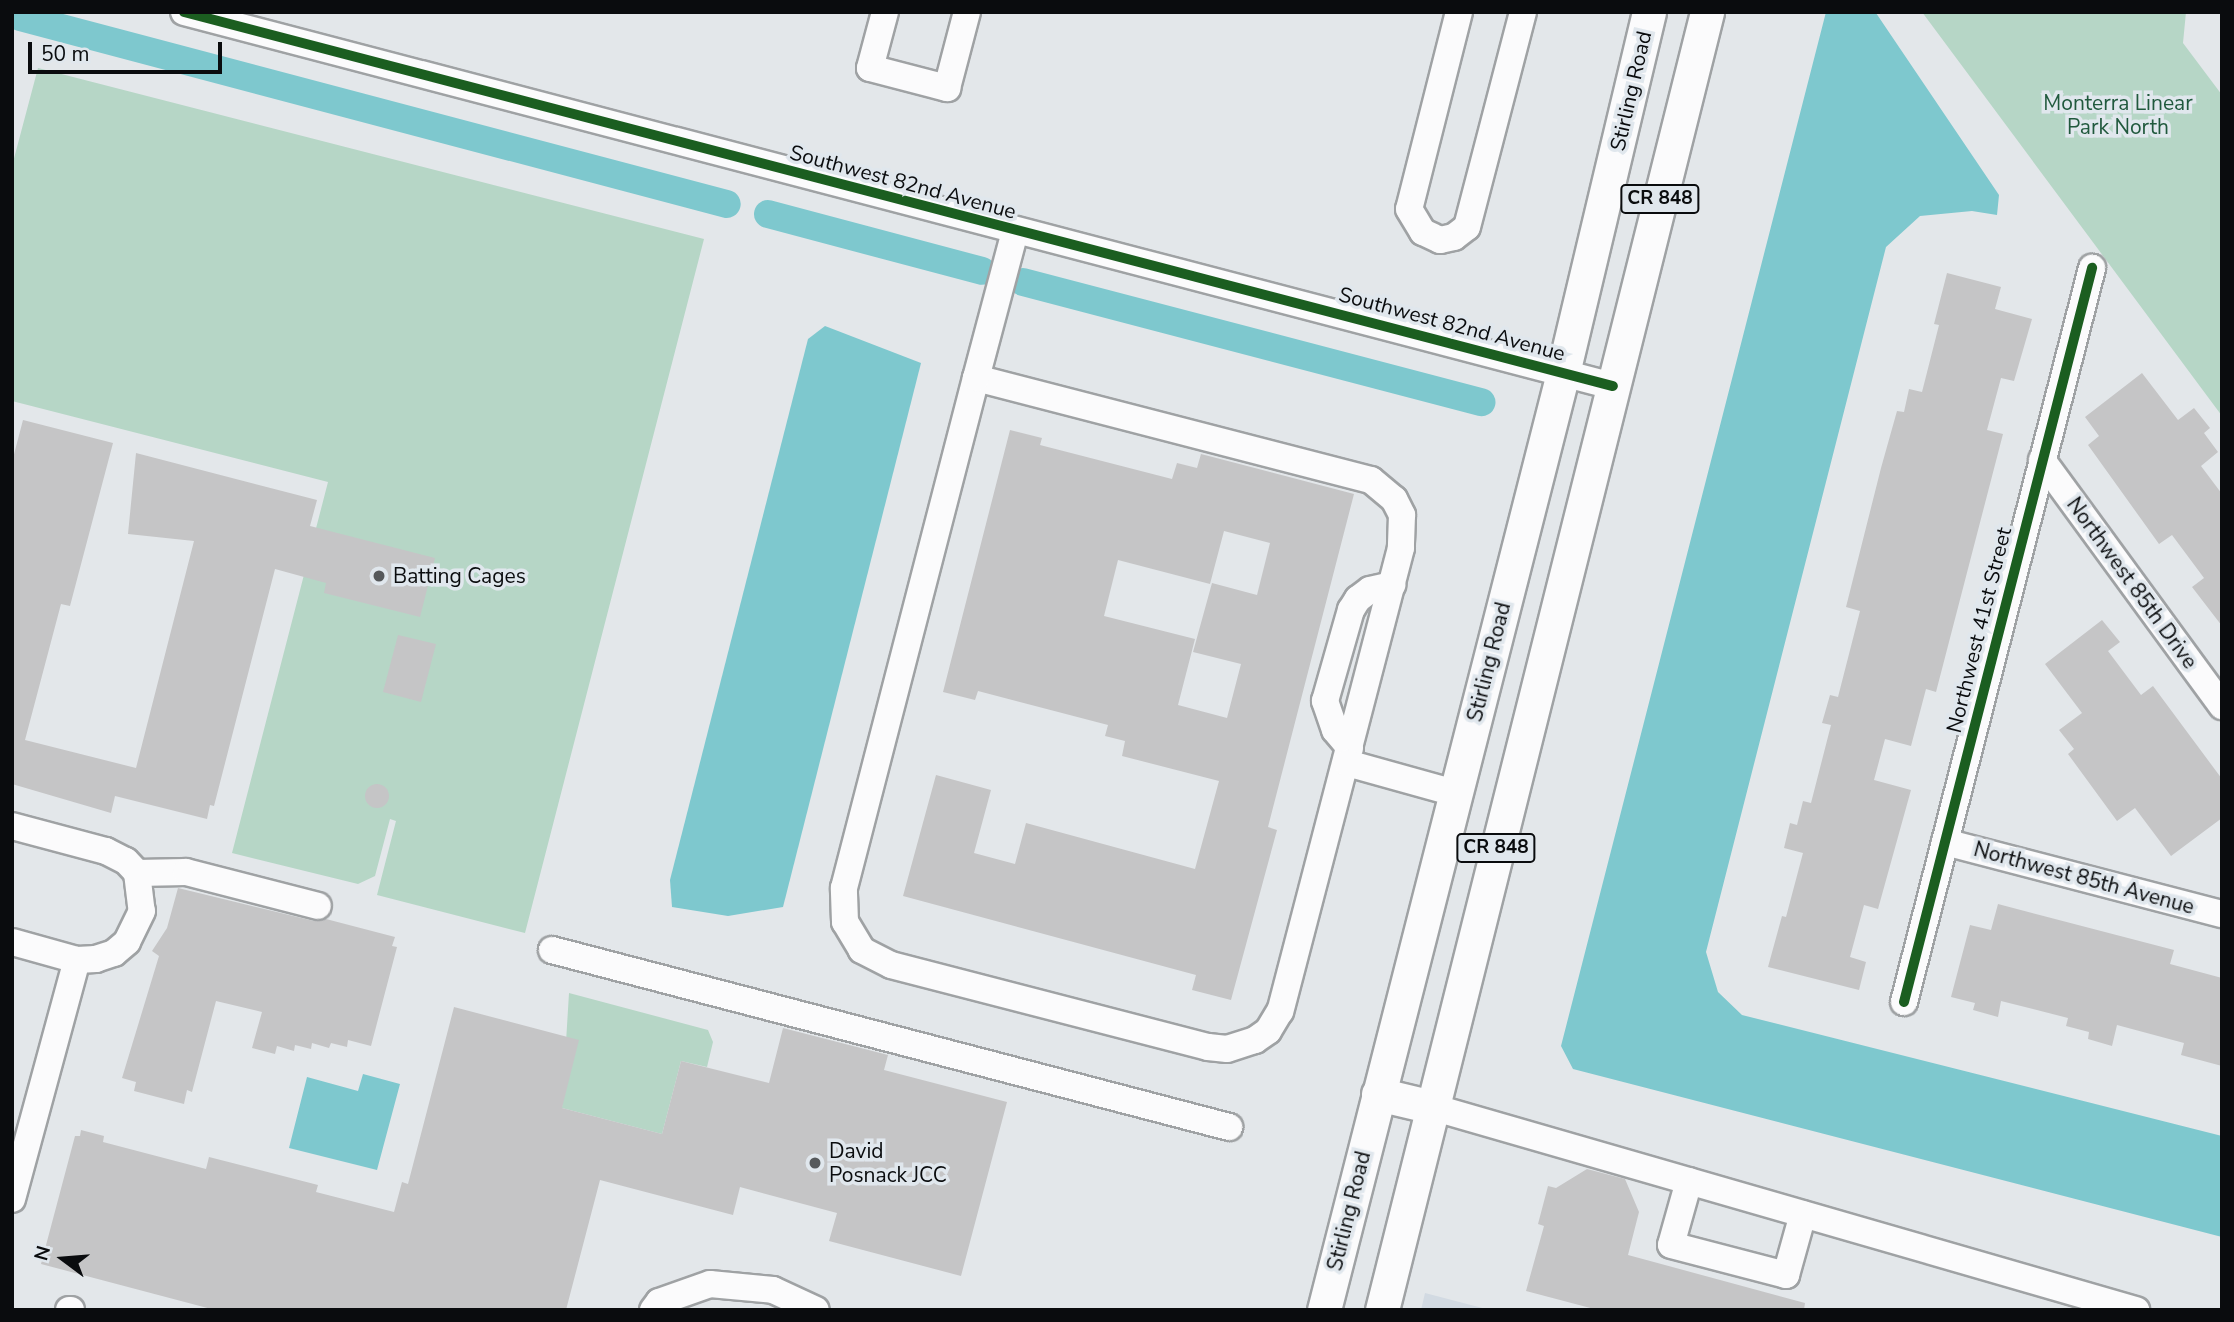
<!DOCTYPE html>
<html>
<head>
<meta charset="utf-8">
<style>
	body { margin:0 }
	#map { position:relative; width:2234px; height:1322px; overflow:hidden; background:#e3e7ea; font-family:"Nunito Sans",sans-serif }
	div>[style] { position:absolute }
	.built>* { inset:0; background:#d2dae2 }
	.green>* { inset:0; background:#b6d6c6 }
	.water>* { inset:0; background:#7ec8ce }
	.canal>* { height:28px; margin:-14px; padding:0 14px; transform-origin:14px; border-radius:14px; background:#7ec8ce }
	.building>* { inset:0; background:#c5c5c6 }
	.round { border-radius:50% }
	.roads { filter:drop-shadow(2px 0 #9fa2a4) drop-shadow(-2px 0 #9fa2a4) drop-shadow(0 2px #9fa2a4) drop-shadow(0 -2px #9fa2a4) }
	.minor>* { height:26px; margin:-13px; padding:0 13px; transform-origin:13px; border-radius:13px; background:#fbfbfc }
	.major>* { height:33px; margin:-16.5px; padding:0 16.5px; transform-origin:16.5px; border-radius:16.5px; background:#fbfbfc }
	.cycleway>* { height:10px; margin:-5px; padding:0 5px; transform-origin:5px; border-radius:5px; background:#1b5e20 }
	.dots>* { width:19px; height:19px; translate:-50% -50%; box-sizing:border-box; border:4px solid #e0e7ed; border-radius:50% }
	span { translate:-50% -50%; white-space:nowrap; text-align:center; line-height:1.15; -webkit-text-stroke:7px #e0e7ed; paint-order:stroke }
	.shield-label span { padding:2px 5px; background:#e0e7ed; border:2px solid; border-radius:5px; -webkit-text-stroke-width:0 }
	.shield-label { font-size:19px; color:#0a0c0e; font-weight:700 }
	.street-label { font-size:21px; color:#0a0c0e }
	.park-label { font-size:21px; color:#20593d }
	.poi-label { font-size:21px; color:#0a0c0e }
	.left { translate:0 -50%; text-align:left }
	.frame { position:absolute; inset:0; border:14px solid #0a0c0e; pointer-events:none }
	.north { position:absolute; left:28px; top:1224px; width:70px; height:70px; -webkit-text-stroke:5px #e0e7ed; paint-order:stroke; rotate:286deg; font-size:19px; font-weight:700; line-height:28px; text-align:center; color:#0a0c0e }
	.north::after { content:''; display:block; margin:auto; width:24px; height:32px; background:#0a0c0e; clip-path:polygon(50% 0,100% 100%,50% 72%,0 100%) }
	.scale { position:absolute; left:28px; top:42px; width:194px; height:32px; box-sizing:border-box; border:4px solid #0a0c0e; border-top:0; padding-left:9px; font-size:21px; line-height:24px; white-space:nowrap; color:#0a0c0e; -webkit-text-stroke:5px #e0e7ed; paint-order:stroke }
</style>
</head>
<body>
<div id="map">
	<div class="built">
		<i style="clip-path:polygon(1425px 1293px,1490px 1310px,1421px 1310px)"></i>
	</div>
	<div class="green">
		<i style="clip-path:polygon(1922px 12px,2186px 12px,2183px 43px,2222px 95px,2222px 416px)"></i>
		<i style="clip-path:polygon(38px 68px,704px 239px,525px 933px,377px 895px,396px 821px,390px 819px,375px 876px,358px 884px,232px 853px,328px 482px,12px 401px,12px 166px)"></i>
		<i style="clip-path:polygon(569px 993px,708px 1030px,713px 1042px,707px 1067px,681px 1061px,662px 1134px,562px 1108px)"></i>
	</div>
	<div class="water">
		<i style="clip-path:polygon(1826px 12px,1876px 13px,1999px 195px,1997px 215px,1972px 211px,1920px 216px,1886px 247px,1706px 952px,1718px 992px,1742px 1015px,2222px 1136px,2222px 1237px,1573px 1069px,1561px 1046px)"></i>
		<i style="clip-path:polygon(825px 326px,921px 363px,783px 907px,728px 916px,672px 907px,670px 880px,808px 339px)"></i>
		<i style="clip-path:polygon(363px 1074px,400px 1084px,377px 1170px,289px 1148px,307px 1077px,358px 1091px)"></i>
	</div>
	<div class="canal">
		<i style="left:20px;top:17px;width:731px;rotate:14.82deg"></i>
		<i style="left:768px;top:214px;width:221px;rotate:14.9deg"></i>
		<i style="left:1023px;top:282px;width:474px;rotate:14.7deg"></i>
	</div>
	<div class="building">
		<i style="clip-path:polygon(1947px 273px,2001px 287px,1995px 309px,2032px 319px,2014px 381px,2001px 378px,1987px 430px,2003px 434px,1936px 692px,1926px 689px,1911px 746px,1885px 739px,1874px 780px,1911px 790px,1878px 909px,1864px 905px,1850px 957px,1866px 962px,1859px 990px,1768px 967px,1782px 916px,1786px 917px,1803px 853px,1784px 848px,1790px 823px,1797px 825px,1803px 801px,1811px 803px,1831px 725px,1822px 723px,1830px 695px,1838px 697px,1860px 611px,1846px 607px,1881px 468px,1897px 411px,1904px 412px,1909px 389px,1922px 392px,1939px 325px,1934px 324px)"></i>
		<i style="clip-path:polygon(2142px 373px,2178px 420px,2194px 408px,2210px 428px,2204px 433px,2218px 452px,2201px 466px,2222px 494px,2222px 626px,2192px 587px,2204px 578px,2172px 535px,2159px 544px,2088px 445px,2099px 436px,2085px 417px)"></i>
		<i style="clip-path:polygon(23px 420px,113px 443px,70px 606px,61px 604px,25px 740px,136px 768px,194px 541px,128px 534px,136px 453px,317px 500px,310px 526px,435px 558px,420px 617px,324px 593px,326px 583px,275px 569px,214px 806px,210px 805px,207px 819px,115px 796px,111px 813px,12px 784px,12px 462px)"></i>
		<i style="clip-path:polygon(evenodd,1010px 430px,1042px 438px,1040px 445px,1172px 479px,1177px 463px,1197px 468px,1201px 454px,1354px 494px,1268px 827px,1277px 830px,1231px 1000px,1192px 990px,1196px 975px,903px 896px,936px 775px,991px 790px,974px 853px,1015px 864px,1026px 823px,1195px 869px,1219px 781px,1122px 756px,1125px 741px,1105px 736px,1108px 725px,978px 691px,975px 700px,943px 692px,1010px 430px,1224px 531px,1270px 543px,1257px 595px,1212px 583px,1193px 652px,1241px 664px,1227px 718px,1178px 705px,1195px 639px,1104px 616px,1118px 560px,1210px 584px,1224px 531px)"></i>
		<i style="clip-path:polygon(2102px 620px,2120px 642px,2108px 651px,2141px 695px,2153px 686px,2222px 779px,2222px 818px,2171px 856px,2135px 808px,2117px 821px,2068px 754px,2074px 749px,2059px 730px,2082px 713px,2045px 664px)"></i>
		<i style="clip-path:polygon(398px 635px,436px 644px,421px 702px,383px 692px)"></i>
		<i class="round" style="left:365px;top:784px;width:24px;height:24px"></i>
		<i style="clip-path:polygon(178px 888px,314px 921px,326px 919px,395px 937px,392px 946px,397px 947px,371px 1046px,348px 1040px,347px 1047px,331px 1043px,329px 1048px,312px 1043px,311px 1049px,295px 1045px,294px 1051px,277px 1046px,275px 1054px,252px 1048px,262px 1012px,216px 1001px,192px 1092px,187px 1090px,184px 1104px,134px 1091px,136px 1082px,122px 1078px,159px 956px,152px 951px,167px 928px)"></i>
		<i style="clip-path:polygon(1998px 904px,2174px 950px,2170px 964px,2222px 978px,2222px 1066px,2181px 1055px,2184px 1043px,2117px 1025px,2112px 1046px,2088px 1039px,2089px 1032px,2066px 1026px,2068px 1018px,2001px 1001px,1998px 1017px,1973px 1010px,1975px 1003px,1951px 997px,1970px 925px,1991px 930px)"></i>
		<i style="clip-path:polygon(454px 1007px,579px 1040px,562px 1108px,662px 1134px,681px 1061px,769px 1083px,783px 1028px,888px 1055px,884px 1070px,1007px 1102px,961px 1276px,829px 1241px,837px 1213px,740px 1187px,733px 1215px,600px 1180px,566px 1310px,215px 1310px,41px 1264px,75px 1136px,80px 1136px,81px 1130px,104px 1136px,103px 1142px,206px 1169px,209px 1157px,318px 1185px,316px 1192px,394px 1212px,402px 1182px,408px 1184px)"></i>
		<i style="clip-path:polygon(1587px 1169px,1625px 1179px,1639px 1212px,1628px 1255px,1805px 1303px,1804px 1310px,1598px 1310px,1526px 1291px,1544px 1226px,1538px 1224px,1548px 1186px,1556px 1188px)"></i>
	</div>
	<div class="roads">
		<div class="minor">
			<i style="left:184px;top:12px;width:1477px;rotate:14.67deg"></i>
			<i style="left:885px;top:12px;width:58px;rotate:105deg"></i>
			<i style="left:870px;top:68px;width:80px;rotate:14.6deg"></i>
			<i style="left:947px;top:88px;width:79px;rotate:-75.3deg"></i>
			<i style="left:1459px;top:12px;width:203px;rotate:104.2deg"></i>
			<i style="left:1409px;top:209px;width:27px;rotate:59deg"></i>
			<i style="left:1423px;top:232px;width:19px;rotate:25deg"></i>
			<i style="left:1440px;top:240px;width:14px;rotate:-12deg"></i>
			<i style="left:1454px;top:237px;width:16px;rotate:-38deg"></i>
			<i style="left:1467px;top:227px;width:222px;rotate:-75.4deg"></i>
			<i style="left:976px;top:378px;width:408px;rotate:14.5deg"></i>
			<i style="left:1371px;top:480px;width:30px;rotate:40deg"></i>
			<i style="left:1394px;top:499px;width:18px;rotate:63deg"></i>
			<i style="left:1402px;top:515px;width:33px;rotate:92deg"></i>
			<i style="left:1401px;top:548px;width:479px;rotate:104.6deg"></i>
			<i style="left:1280px;top:1011px;width:23px;rotate:121deg"></i>
			<i style="left:1268px;top:1031px;width:16px;rotate:145deg"></i>
			<i style="left:1255px;top:1040px;width:29px;rotate:162deg"></i>
			<i style="left:1227px;top:1049px;width:19px;rotate:-174deg"></i>
			<i style="left:1208px;top:1047px;width:327px;rotate:-165.5deg"></i>
			<i style="left:891px;top:965px;width:33px;rotate:-153deg"></i>
			<i style="left:862px;top:950px;width:33px;rotate:-121deg"></i>
			<i style="left:845px;top:922px;width:34px;rotate:-92deg"></i>
			<i style="left:844px;top:888px;width:527px;rotate:-75.49deg"></i>
			<i style="left:976px;top:378px;width:152px;rotate:-75.1deg"></i>
			<i style="left:2042px;top:460px;width:305px;rotate:53.8deg"></i>
			<i style="left:1350px;top:748px;width:23px;rotate:-130deg"></i>
			<i style="left:1335px;top:730px;width:31px;rotate:-109deg"></i>
			<i style="left:1325px;top:701px;width:95px;rotate:-74.1deg"></i>
			<i style="left:1351px;top:610px;width:13px;rotate:-58deg"></i>
			<i style="left:1358px;top:599px;width:15px;rotate:-37deg"></i>
			<i style="left:1370px;top:590px;width:23px;rotate:-13deg"></i>
			<i style="left:1347px;top:763px;width:112px;rotate:15.5deg"></i>
			<i style="left:12px;top:826px;width:97px;rotate:14.9deg"></i>
			<i style="left:106px;top:851px;width:22px;rotate:27deg"></i>
			<i style="left:126px;top:861px;width:16px;rotate:47deg"></i>
			<i style="left:137px;top:873px;width:38px;rotate:83deg"></i>
			<i style="left:142px;top:911px;width:34px;rotate:116deg"></i>
			<i style="left:127px;top:942px;width:17px;rotate:140deg"></i>
			<i style="left:114px;top:953px;width:19px;rotate:162deg"></i>
			<i style="left:96px;top:959px;width:19px;rotate:177deg"></i>
			<i style="left:77px;top:960px;width:67px;rotate:-164.5deg"></i>
			<i style="left:1945px;top:842px;width:286px;rotate:14.6deg"></i>
			<i style="left:137px;top:873px;width:49px;rotate:-1.2deg"></i>
			<i style="left:186px;top:872px;width:136px;rotate:14.4deg"></i>
			<i style="left:552px;top:950px;width:700px;rotate:14.65deg"></i>
			<i style="left:1904px;top:1002px;width:758px;rotate:-75.63deg"></i>
			<i style="left:1432px;top:1107px;width:733px;rotate:16.09deg"></i>
			<i style="left:1689px;top:1181px;width:66px;rotate:105.7deg"></i>
			<i style="left:1671px;top:1245px;width:119px;rotate:14.6deg"></i>
			<i style="left:1786px;top:1275px;width:63px;rotate:-74.4deg"></i>
			<i style="left:12px;top:1199px;width:248px;rotate:-74.8deg"></i>
			<i style="left:69px;top:1310px;width:2px"></i>
			<i style="left:653px;top:1310px;width:10px;rotate:-53deg"></i>
			<i style="left:659px;top:1302px;width:54px;rotate:-19.4deg"></i>
			<i style="left:710px;top:1284px;width:63px;rotate:5.4deg"></i>
			<i style="left:773px;top:1290px;width:47px;rotate:24.9deg"></i>
		</div>
		<div class="major">
			<i style="left:1378px;top:1094px;width:56px;rotate:13.5deg"></i>
			<i style="left:1324px;top:1310px;width:967px;rotate:-75.69deg"></i>
			<i style="left:1563px;top:373px;width:371px;rotate:-76.6deg"></i>
			<i style="left:1382px;top:1310px;width:1338px;rotate:-75.94deg"></i>
		</div>
	</div>
	<div class="cycleway">
		<i style="left:184px;top:12px;width:1477px;rotate:14.67deg"></i>
		<i style="left:1904px;top:1002px;width:758px;rotate:-75.63deg"></i>
	</div>
	<div class="dots">
		<i style="left:379px;top:576px;background:#56595b"></i>
		<i style="left:815px;top:1163px;background:#56595b"></i>
	</div>
	<div class="shield-label">
		<span style="left:1660px;top:199px">CR 848</span>
		<span style="left:1496px;top:848px">CR 848</span>
	</div>
	<div class="street-label">
		<span style="left:1631px;top:91px;rotate:-77deg">Stirling Road</span>
		<span style="left:903px;top:182px;rotate:15deg">Southwest 82nd Avenue</span>
		<span style="left:1452px;top:324px;rotate:15deg">Southwest 82nd Avenue</span>
		<span style="left:2132px;top:583px;rotate:54deg">Northwest 85th Drive</span>
		<span style="left:1979px;top:630px;rotate:-76deg">Northwest 41st Street</span>
		<span style="left:1489px;top:662px;rotate:-76deg">Stirling Road</span>
		<span style="left:2084px;top:878px;rotate:15deg">Northwest 85th Avenue</span>
		<span style="left:1349px;top:1211px;rotate:-76deg">Stirling Road</span>
	</div>
	<div class="park-label">
		<span style="left:2118px;top:115px">Monterra Linear<br>Park North</span>
	</div>
	<div class="poi-label">
		<span class="left" style="left:393px;top:576px">Batting Cages</span>
		<span class="left" style="left:829px;top:1163px">David<br>Posnack JCC</span>
	</div>
	<div class="frame"></div>
	<div class="north">N</div>
	<div class="scale">50 m</div>
</div>
</body>
</html>
